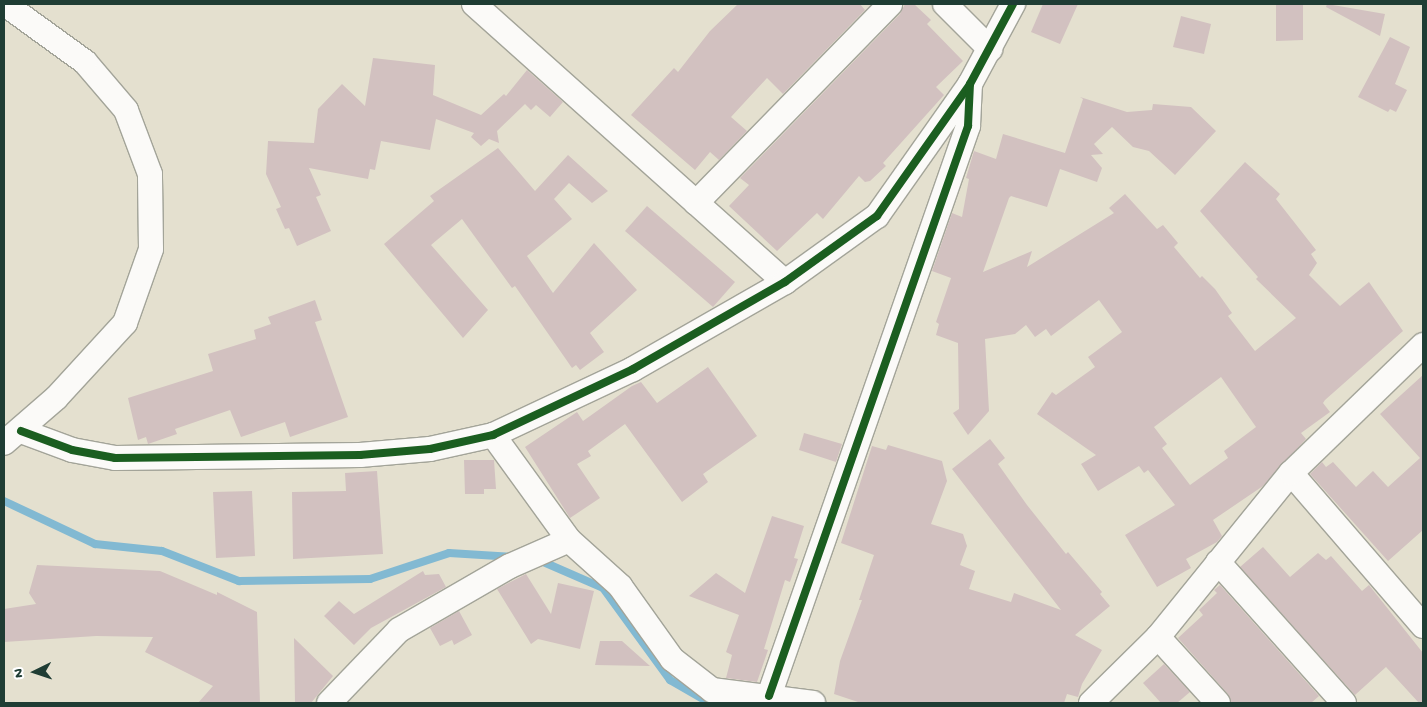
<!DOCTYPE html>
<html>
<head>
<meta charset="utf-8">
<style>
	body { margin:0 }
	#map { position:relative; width:1427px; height:707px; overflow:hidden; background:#e4e0cf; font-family:"Gochi Hand",sans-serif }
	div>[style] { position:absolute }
	.stream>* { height:8px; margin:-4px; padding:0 4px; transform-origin:4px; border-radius:4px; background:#82b9d2 }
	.building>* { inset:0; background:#d2c1c0 }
	.roads { filter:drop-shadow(1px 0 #a3a499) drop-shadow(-1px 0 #a3a499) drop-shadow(0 1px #a3a499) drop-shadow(0 -1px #a3a499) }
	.minor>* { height:24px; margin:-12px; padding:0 12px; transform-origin:12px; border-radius:12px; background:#fbfaf8 }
	.cycleway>* { height:8px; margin:-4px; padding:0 4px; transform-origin:4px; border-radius:4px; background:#1b5e20 }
	span { translate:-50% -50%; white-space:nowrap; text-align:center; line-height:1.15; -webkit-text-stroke:5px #fff; paint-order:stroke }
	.frame { position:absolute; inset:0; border:5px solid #1f3d34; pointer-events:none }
	.north { position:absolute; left:10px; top:647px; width:50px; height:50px; -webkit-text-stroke:4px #fff; paint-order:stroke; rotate:266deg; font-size:14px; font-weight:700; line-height:20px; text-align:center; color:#1f3d34 }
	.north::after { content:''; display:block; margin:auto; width:18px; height:22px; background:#1f3d34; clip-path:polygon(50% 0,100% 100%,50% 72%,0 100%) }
</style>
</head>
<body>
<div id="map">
	<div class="stream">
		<i style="left:4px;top:501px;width:101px;rotate:25.3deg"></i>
		<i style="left:95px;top:544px;width:67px;rotate:6deg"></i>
		<i style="left:162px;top:551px;width:83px;rotate:21.3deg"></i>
		<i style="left:239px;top:581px;width:131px;rotate:-0.9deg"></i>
		<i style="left:370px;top:579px;width:83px;rotate:-18.2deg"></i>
		<i style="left:449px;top:553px;width:63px;rotate:3.6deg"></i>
		<i style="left:541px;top:561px;width:68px;rotate:23.5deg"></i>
		<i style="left:603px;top:588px;width:114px;rotate:53.9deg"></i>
		<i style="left:670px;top:680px;width:46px;rotate:29.9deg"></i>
	</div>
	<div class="building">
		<i style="clip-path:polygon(738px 4px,860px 4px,865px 10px,783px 94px,767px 78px,731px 117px,747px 131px,719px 160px,710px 152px,695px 170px,631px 115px,674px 68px,678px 72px,710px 31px)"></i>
		<i style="clip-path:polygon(905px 4px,914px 4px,931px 20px,927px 24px,963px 61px,936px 87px,944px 95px,883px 163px,886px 166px,870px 181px,865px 182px,859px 176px,823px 219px,817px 213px,777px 251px,729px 206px,749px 185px,740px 178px,900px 14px)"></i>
		<i style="clip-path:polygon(1043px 4px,1078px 4px,1060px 44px,1031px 32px)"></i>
		<i style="clip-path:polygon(1276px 4px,1303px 4px,1303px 40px,1276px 41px)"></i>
		<i style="clip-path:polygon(1327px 4px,1385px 14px,1380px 36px,1326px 7px)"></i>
		<i style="clip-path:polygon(1181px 16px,1211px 24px,1204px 54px,1173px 47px)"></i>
		<i style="clip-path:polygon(1390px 37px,1410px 47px,1395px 84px,1407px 90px,1396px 112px,1390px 109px,1388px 112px,1358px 97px)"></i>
		<i style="clip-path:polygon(373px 58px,435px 65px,433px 95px,481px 115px,504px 94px,506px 96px,527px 70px,563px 102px,550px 117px,536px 105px,531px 110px,525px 104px,497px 131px,499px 143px,489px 139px,481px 146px,471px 137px,474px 133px,436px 119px,430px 150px,381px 141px,375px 170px,370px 169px,368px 179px,309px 168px,321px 195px,316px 197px,331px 231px,297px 246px,289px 228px,285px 229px,276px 209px,281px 207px,266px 174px,268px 141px,314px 143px,318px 109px,342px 84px,365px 106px)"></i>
		<i style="clip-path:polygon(evenodd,1080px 97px,1127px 112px,1152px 110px,1153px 104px,1191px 107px,1216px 131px,1175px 175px,1149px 151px,1133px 147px,1112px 127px,1094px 144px,1103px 154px,1091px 155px,1102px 168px,1097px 182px,1060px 169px,1047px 207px,1011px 196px,1009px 198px,983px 272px,1032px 251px,1027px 267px,1114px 213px,1109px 208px,1125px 194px,1157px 229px,1163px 225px,1178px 243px,1174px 247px,1200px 278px,1202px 276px,1215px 289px,1232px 313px,1228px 316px,1255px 351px,1296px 318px,1256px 279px,1258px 277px,1200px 211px,1245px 162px,1280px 194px,1276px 199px,1316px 250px,1311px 254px,1317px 263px,1309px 275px,1340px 306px,1369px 282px,1403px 331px,1325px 400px,1323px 403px,1330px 412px,1301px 433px,1306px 439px,1263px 486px,1213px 520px,1222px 536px,1217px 542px,1186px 559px,1191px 568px,1157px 587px,1125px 535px,1175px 505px,1148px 470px,1144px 473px,1139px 466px,1098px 491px,1081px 464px,1096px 455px,1037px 414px,1052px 392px,1056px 395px,1095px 367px,1088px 357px,1122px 332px,1099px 300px,1051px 336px,1046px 329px,1035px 337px,1026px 325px,1015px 334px,985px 339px,989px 411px,968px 435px,953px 413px,959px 409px,958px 343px,936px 335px,939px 324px,936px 322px,951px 278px,932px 271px,952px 213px,962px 217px,969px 179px,966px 178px,974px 151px,996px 159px,1003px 134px,1065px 153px,1083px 99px,1080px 97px,1221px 377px,1256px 427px,1224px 451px,1228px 458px,1190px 485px,1162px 448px,1167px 444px,1154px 427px,1221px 377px)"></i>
		<i style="clip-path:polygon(498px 148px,535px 191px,568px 155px,608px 191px,592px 203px,569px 183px,554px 199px,572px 219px,527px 256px,553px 293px,594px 243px,637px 290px,590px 333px,604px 352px,580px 370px,576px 365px,572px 368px,515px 286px,512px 288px,462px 219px,431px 245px,488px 310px,463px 338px,384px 244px,434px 201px,430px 196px)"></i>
		<i style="clip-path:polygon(647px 206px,735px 282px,713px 307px,625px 231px)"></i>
		<i style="clip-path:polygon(315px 300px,322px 320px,315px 322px,348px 417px,290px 437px,285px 422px,241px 437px,230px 410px,175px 429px,177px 434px,148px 444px,146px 437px,138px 440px,128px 398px,213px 371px,208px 354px,256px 339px,254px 330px,271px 324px,268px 317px)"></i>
		<i style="clip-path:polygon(708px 367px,757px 436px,703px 474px,708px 482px,682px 502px,625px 424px,588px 451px,591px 456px,577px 464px,600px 498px,570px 518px,525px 447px,577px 412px,583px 421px,632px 386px,641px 382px,657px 403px)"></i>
		<i style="clip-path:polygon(1423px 375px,1423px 530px,1388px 561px,1310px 474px,1322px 462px,1326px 467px,1333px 462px,1356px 487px,1373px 471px,1388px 487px,1420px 458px,1380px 414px)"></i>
		<i style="clip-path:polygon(804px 433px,842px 444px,836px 462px,799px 450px)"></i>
		<i style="clip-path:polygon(990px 439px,1005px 458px,998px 464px,1027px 505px,1066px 554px,1068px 552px,1102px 592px,1100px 594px,1110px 606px,1075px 635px,1102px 650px,1082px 684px,1078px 697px,1067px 694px,1064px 703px,861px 703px,834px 694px,840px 661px,862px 600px,859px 600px,874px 555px,841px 543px,872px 446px,886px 450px,888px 445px,942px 461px,947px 481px,931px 524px,963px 534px,967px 546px,960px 565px,975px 571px,969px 589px,1011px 602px,1014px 593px,1061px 610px,952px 469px)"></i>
		<i style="clip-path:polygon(464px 460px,494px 460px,496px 489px,484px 489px,484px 494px,465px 494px)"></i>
		<i style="clip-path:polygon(377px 471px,383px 554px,293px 559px,292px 492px,346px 491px,345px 473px)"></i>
		<i style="clip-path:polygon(252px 491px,255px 556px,216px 558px,213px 492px)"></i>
		<i style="clip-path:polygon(772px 516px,804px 526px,794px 558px,798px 559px,790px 582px,785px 580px,764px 649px,768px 650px,757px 682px,726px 678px,732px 655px,726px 652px,739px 615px,689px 596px,716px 573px,745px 593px)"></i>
		<i style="clip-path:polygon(1263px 547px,1290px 577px,1318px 553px,1326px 560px,1331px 556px,1362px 591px,1369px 585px,1423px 653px,1423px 703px,1419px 703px,1386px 667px,1355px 695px,1240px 567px)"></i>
		<i style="clip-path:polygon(37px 565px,160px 571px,217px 595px,217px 592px,257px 612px,260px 703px,198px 703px,213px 686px,145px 652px,153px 637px,96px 636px,4px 642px,4px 609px,36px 604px,29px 593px)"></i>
		<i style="clip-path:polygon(423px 571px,425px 575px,439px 574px,446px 587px,371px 628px,354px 645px,324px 616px,339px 601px,354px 614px)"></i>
		<i style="clip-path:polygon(526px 574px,551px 614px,558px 583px,594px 591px,580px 649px,538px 639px,531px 644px,497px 589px)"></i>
		<i style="clip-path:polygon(1220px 585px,1319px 696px,1311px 703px,1231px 703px,1228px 694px,1178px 638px,1203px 615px,1199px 610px,1217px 593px,1214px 590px)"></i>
		<i style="clip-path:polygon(459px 611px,472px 635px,454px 645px,452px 640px,440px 646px,430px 628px)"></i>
		<i style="clip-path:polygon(294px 638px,333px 676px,311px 703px,295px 703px)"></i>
		<i style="clip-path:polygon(600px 641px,622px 641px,650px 666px,595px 665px)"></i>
		<i style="clip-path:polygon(1164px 664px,1190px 692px,1177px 703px,1161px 703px,1143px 683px)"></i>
	</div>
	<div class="roads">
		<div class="minor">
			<i style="left:474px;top:4px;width:417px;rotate:41.8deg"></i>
			<i style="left:945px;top:4px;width:64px;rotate:45deg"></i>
			<i style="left:696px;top:203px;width:278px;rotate:-45.7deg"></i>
			<i style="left:21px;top:431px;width:54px;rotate:20.4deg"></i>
			<i style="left:72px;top:450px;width:44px;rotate:10.5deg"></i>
			<i style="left:115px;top:458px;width:245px;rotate:-0.7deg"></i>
			<i style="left:360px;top:455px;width:70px;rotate:-4.9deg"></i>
			<i style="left:430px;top:449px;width:65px;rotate:-12.5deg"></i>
			<i style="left:493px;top:435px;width:155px;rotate:-25.2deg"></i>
			<i style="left:633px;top:369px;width:175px;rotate:-29.8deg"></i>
			<i style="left:785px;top:282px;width:113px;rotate:-35.7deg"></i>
			<i style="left:877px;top:216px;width:161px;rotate:-54.8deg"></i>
			<i style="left:970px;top:84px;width:91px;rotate:-61.7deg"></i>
			<i style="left:493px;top:435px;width:130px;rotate:54.1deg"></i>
			<i style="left:569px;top:540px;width:69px;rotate:42deg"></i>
			<i style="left:620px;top:586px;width:90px;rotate:54.5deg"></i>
			<i style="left:672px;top:659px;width:51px;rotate:37.8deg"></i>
			<i style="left:712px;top:690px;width:102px;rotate:7.3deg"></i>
			<i style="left:4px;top:443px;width:69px;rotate:-40.9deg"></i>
			<i style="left:56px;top:398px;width:102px;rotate:-47.4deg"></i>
			<i style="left:125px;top:323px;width:78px;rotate:-70.6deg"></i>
			<i style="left:151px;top:249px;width:75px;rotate:-90.8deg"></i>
			<i style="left:150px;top:174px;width:68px;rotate:-110.6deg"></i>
			<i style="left:126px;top:110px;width:63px;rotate:-130.5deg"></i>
			<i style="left:85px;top:62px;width:99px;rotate:-144.1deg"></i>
			<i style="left:1291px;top:473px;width:202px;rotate:49.2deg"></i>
			<i style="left:1218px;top:562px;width:189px;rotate:48.2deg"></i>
			<i style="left:1158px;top:637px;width:89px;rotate:47.7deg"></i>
			<i style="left:769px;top:696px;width:604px;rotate:-70.75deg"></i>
			<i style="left:968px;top:126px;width:42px;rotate:-87.3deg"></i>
			<i style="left:329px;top:703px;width:101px;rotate:-46.2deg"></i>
			<i style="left:399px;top:630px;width:128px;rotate:-30deg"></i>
			<i style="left:510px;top:566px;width:64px;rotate:-23.8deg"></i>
			<i style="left:1091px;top:703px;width:94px;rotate:-44.6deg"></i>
			<i style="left:1158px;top:637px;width:211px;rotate:-51deg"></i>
			<i style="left:1291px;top:473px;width:184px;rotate:-44.1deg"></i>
		</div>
	</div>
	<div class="cycleway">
		<i style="left:21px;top:431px;width:54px;rotate:20.4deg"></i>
		<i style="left:72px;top:450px;width:44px;rotate:10.5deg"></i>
		<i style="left:115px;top:458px;width:245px;rotate:-0.7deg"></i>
		<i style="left:360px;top:455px;width:70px;rotate:-4.9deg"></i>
		<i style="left:430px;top:449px;width:65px;rotate:-12.5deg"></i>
		<i style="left:493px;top:435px;width:155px;rotate:-25.2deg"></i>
		<i style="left:633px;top:369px;width:175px;rotate:-29.8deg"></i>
		<i style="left:785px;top:282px;width:113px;rotate:-35.7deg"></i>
		<i style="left:877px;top:216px;width:161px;rotate:-54.8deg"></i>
		<i style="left:970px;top:84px;width:91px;rotate:-61.7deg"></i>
		<i style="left:769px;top:696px;width:604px;rotate:-70.75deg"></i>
		<i style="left:968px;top:126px;width:42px;rotate:-87.3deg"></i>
	</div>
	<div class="frame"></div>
	<div class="north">N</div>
</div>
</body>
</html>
